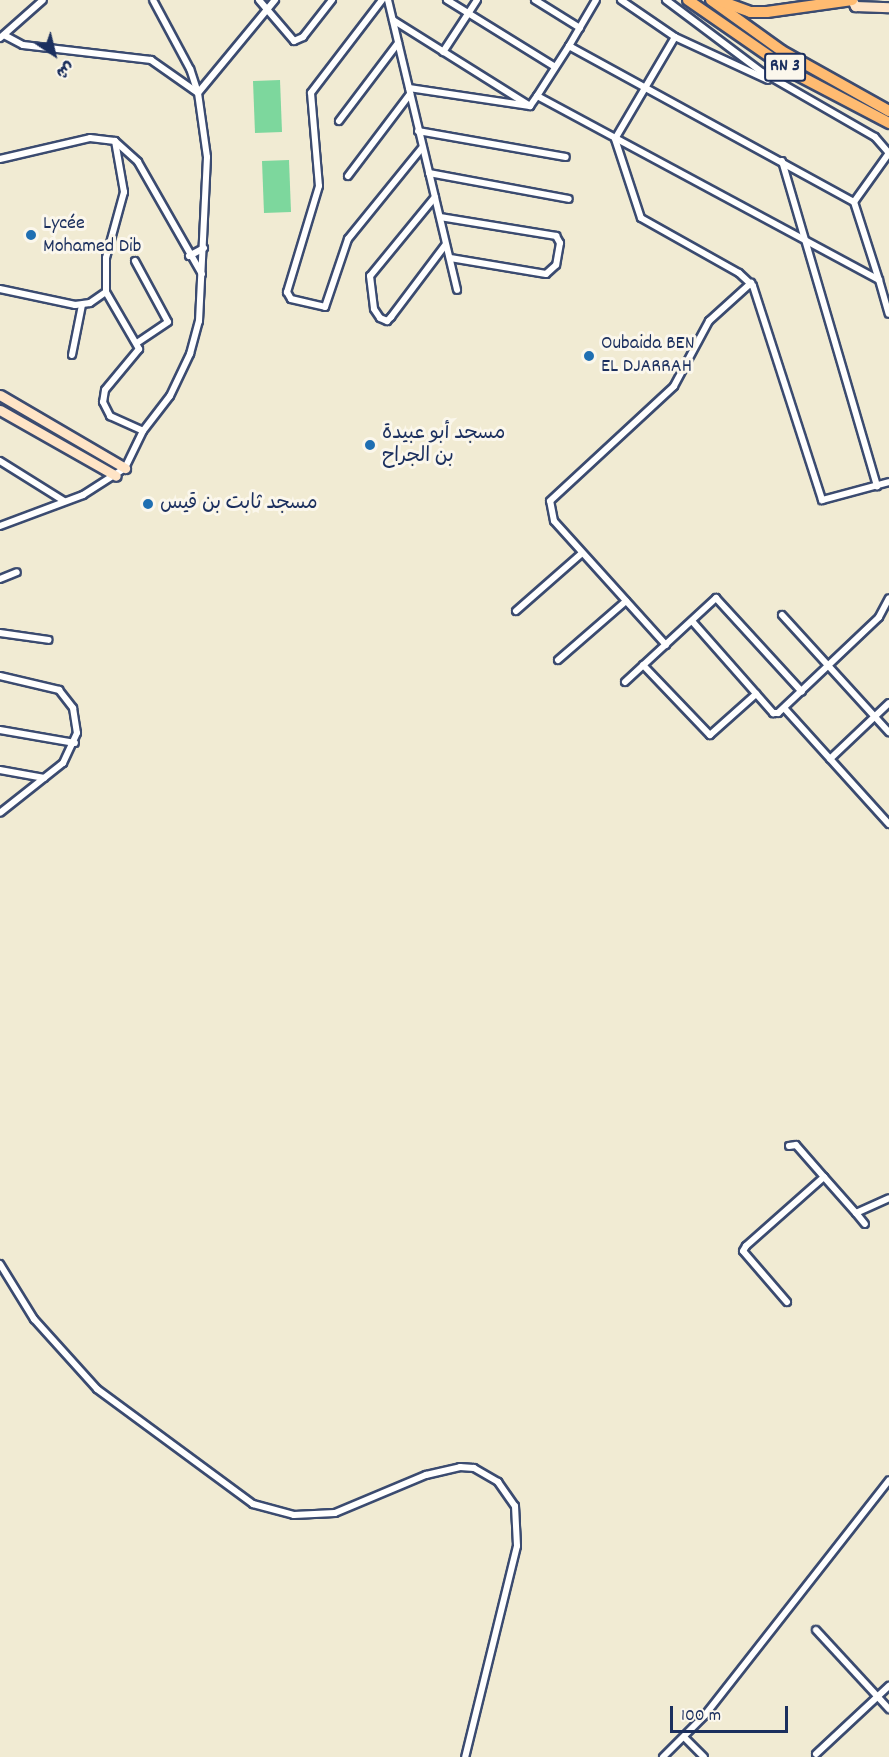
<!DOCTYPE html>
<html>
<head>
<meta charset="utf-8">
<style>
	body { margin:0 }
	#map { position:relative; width:889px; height:1757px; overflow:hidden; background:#f1ebd3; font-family:Dekko,"Playpen Sans Arabic",sans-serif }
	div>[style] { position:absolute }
	.green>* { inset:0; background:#7dd79d }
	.roads { filter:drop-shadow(2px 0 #3b4b70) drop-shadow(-2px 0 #3b4b70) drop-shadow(0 2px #3b4b70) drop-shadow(0 -2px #3b4b70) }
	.minor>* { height:6px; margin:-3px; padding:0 3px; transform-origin:3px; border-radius:3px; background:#fff }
	.secondary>* { height:9px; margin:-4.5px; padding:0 4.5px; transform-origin:4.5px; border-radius:4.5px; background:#ffe4c6 }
	.trunk>* { height:10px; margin:-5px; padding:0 5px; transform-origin:5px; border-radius:5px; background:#ffbb71 }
	.dots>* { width:16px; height:16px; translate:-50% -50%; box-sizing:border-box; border:3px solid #fbf7ec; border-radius:50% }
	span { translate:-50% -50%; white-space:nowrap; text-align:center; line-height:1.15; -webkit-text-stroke:6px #fbf7ec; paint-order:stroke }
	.shield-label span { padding:2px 4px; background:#fbf7ec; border:2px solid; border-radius:4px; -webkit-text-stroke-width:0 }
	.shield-label { font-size:18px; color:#1b2f5e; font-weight:700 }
	.poi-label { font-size:20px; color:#1b2f5e }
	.left { translate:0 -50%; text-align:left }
	.north { position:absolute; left:24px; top:24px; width:60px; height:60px; -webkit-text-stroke:4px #fbf7ec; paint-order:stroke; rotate:145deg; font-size:16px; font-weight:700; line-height:24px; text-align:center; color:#1b2f5e }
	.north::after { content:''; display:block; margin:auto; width:21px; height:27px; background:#1b2f5e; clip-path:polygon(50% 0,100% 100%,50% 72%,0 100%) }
	.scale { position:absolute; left:670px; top:1706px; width:118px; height:27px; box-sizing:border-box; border:3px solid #1b2f5e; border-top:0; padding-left:8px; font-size:18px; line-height:21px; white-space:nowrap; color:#1b2f5e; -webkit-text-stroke:4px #fbf7ec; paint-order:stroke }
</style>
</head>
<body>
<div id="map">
	<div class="green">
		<i style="clip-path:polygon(280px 80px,282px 132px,255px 133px,253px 81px)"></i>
		<i style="clip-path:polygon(289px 160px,291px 212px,264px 213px,262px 161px)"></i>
	</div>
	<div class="roads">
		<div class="minor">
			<i style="left:259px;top:0;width:54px;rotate:49.5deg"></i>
			<i style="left:294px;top:41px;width:10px;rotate:-24deg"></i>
			<i style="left:303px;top:37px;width:47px;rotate:-51.9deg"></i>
			<i style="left:382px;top:0;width:117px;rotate:127.4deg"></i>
			<i style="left:311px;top:93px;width:93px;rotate:85.1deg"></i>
			<i style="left:319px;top:186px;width:111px;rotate:106.8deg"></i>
			<i style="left:287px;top:292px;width:8px;rotate:60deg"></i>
			<i style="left:291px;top:299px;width:35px;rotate:13deg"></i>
			<i style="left:325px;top:307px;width:72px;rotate:-71.3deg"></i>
			<i style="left:348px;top:239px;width:117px;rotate:-50.9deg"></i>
			<i style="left:388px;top:0;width:298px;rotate:76.6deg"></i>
			<i style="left:447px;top:0;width:127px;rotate:31.8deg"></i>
			<i style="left:535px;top:0;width:53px;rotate:31.9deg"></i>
			<i style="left:621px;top:0;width:65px;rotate:34.4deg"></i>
			<i style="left:675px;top:37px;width:102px;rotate:24.8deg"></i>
			<i style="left:666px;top:0;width:120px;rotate:36.9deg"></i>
			<i style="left:762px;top:72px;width:130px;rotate:29.9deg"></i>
			<i style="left:875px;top:137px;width:21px;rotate:49deg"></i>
			<i style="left:889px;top:153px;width:60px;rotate:125.5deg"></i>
			<i style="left:393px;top:20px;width:162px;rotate:32.1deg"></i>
			<i style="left:4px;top:35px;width:21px;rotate:28deg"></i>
			<i style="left:23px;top:45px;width:129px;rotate:6.7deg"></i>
			<i style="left:151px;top:60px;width:57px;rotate:35.1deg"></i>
			<i style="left:198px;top:93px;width:121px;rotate:-50.4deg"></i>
			<i style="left:675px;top:37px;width:118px;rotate:120.5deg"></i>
			<i style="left:615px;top:139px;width:83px;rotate:71.8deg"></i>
			<i style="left:641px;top:218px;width:112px;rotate:29.3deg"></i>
			<i style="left:739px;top:273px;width:19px;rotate:43deg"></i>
			<i style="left:753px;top:286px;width:225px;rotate:72.1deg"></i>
			<i style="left:822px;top:500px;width:69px;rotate:-15deg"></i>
			<i style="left:0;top:38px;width:57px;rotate:-41.5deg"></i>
			<i style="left:569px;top:46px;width:325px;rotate:28.7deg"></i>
			<i style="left:854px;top:202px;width:82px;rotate:72.2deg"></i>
			<i style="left:879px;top:280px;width:388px;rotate:-151.7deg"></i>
			<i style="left:537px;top:96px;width:59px;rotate:-57.4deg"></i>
			<i style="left:569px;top:46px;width:53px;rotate:-59.6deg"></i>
			<i style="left:443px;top:52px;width:62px;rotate:-56.8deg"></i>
			<i style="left:409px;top:88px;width:122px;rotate:8.5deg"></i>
			<i style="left:530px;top:106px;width:12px;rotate:-55deg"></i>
			<i style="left:339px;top:121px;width:98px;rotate:-52.9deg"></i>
			<i style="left:418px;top:131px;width:150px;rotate:10deg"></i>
			<i style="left:115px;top:141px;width:52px;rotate:80deg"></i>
			<i style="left:124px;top:192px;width:68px;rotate:105.3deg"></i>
			<i style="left:106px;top:258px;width:34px;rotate:90deg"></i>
			<i style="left:106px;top:292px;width:66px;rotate:59.9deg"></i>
			<i style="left:139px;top:349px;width:53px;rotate:129.7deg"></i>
			<i style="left:105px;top:390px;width:12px;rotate:99deg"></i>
			<i style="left:103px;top:402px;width:16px;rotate:63deg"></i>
			<i style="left:110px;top:416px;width:36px;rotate:24deg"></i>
			<i style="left:0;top:159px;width:92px;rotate:-13.1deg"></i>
			<i style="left:90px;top:138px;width:25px;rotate:7deg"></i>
			<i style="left:115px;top:141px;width:31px;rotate:42deg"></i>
			<i style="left:138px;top:162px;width:129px;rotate:60.3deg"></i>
			<i style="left:782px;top:161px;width:339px;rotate:73.7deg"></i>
			<i style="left:429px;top:173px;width:142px;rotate:10.5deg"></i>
			<i style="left:348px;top:176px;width:103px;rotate:-52.9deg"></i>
			<i style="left:435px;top:197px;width:102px;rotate:129.4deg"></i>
			<i style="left:370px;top:276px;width:33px;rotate:83deg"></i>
			<i style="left:374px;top:309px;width:11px;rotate:56deg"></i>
			<i style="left:380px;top:318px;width:8px;rotate:23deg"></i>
			<i style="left:387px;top:321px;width:6px;rotate:-45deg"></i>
			<i style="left:391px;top:317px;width:91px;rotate:-53deg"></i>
			<i style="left:440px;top:217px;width:118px;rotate:9.3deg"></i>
			<i style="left:556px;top:236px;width:8px;rotate:60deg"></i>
			<i style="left:560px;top:243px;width:22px;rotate:100deg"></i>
			<i style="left:556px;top:265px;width:13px;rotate:138deg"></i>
			<i style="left:546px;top:274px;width:97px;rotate:-170.5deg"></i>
			<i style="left:189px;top:256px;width:17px;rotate:-28deg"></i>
			<i style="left:135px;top:261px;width:69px;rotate:61.6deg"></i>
			<i style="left:168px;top:322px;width:36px;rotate:146deg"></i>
			<i style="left:879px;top:280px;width:35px;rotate:74deg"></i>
			<i style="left:0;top:289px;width:77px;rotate:12deg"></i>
			<i style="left:75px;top:305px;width:15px;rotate:-8deg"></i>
			<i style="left:90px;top:303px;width:19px;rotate:-35deg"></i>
			<i style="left:72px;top:355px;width:51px;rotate:-78.7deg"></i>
			<i style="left:0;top:461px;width:75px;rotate:32deg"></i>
			<i style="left:0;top:526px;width:89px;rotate:-20.5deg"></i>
			<i style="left:83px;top:495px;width:50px;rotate:-32.7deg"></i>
			<i style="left:125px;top:468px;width:41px;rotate:-64.1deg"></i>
			<i style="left:143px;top:431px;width:44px;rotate:-52.4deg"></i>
			<i style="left:170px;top:396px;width:47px;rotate:-64.5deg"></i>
			<i style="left:190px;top:354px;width:34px;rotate:-75deg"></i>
			<i style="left:199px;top:321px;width:164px;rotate:-87.2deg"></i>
			<i style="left:207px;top:157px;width:65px;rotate:-98deg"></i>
			<i style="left:198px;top:93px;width:25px;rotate:-108deg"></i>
			<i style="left:190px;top:69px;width:78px;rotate:-118.2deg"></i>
			<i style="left:0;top:579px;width:18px;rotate:-22deg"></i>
			<i style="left:516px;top:611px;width:88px;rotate:-41.3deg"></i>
			<i style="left:782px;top:615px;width:159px;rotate:47.6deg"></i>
			<i style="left:692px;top:621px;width:123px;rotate:48.6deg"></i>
			<i style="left:773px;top:713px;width:5px"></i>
			<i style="left:778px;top:713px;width:139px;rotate:-43.5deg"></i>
			<i style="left:879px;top:617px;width:21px;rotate:-62deg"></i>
			<i style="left:0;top:633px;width:49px;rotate:8.1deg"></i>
			<i style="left:666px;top:645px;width:167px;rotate:-132.1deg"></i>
			<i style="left:554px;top:521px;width:20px;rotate:-101deg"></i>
			<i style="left:550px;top:501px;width:169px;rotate:-42.8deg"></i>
			<i style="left:674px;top:386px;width:74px;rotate:-61.7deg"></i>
			<i style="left:709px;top:321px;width:57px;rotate:-42.1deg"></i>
			<i style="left:558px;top:660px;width:90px;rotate:-40.9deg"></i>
			<i style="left:643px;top:665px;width:97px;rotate:46.3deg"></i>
			<i style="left:710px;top:735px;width:62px;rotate:-41.7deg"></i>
			<i style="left:0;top:676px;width:61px;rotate:13.3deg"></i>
			<i style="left:59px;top:690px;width:23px;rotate:52deg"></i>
			<i style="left:73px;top:708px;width:25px;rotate:81deg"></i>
			<i style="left:77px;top:733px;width:33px;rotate:115deg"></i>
			<i style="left:63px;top:763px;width:80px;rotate:141.6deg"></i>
			<i style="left:625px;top:682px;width:124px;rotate:-42.7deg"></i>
			<i style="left:716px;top:598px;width:127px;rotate:47.5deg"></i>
			<i style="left:785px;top:709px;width:155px;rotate:47.9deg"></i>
			<i style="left:0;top:730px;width:76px;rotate:9.8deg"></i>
			<i style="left:830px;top:759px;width:81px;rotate:-43.5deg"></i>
			<i style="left:0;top:770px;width:45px;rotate:10.3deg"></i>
			<i style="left:789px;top:1146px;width:7px;rotate:-8deg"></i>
			<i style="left:796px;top:1145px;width:43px;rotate:48.8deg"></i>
			<i style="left:856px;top:1213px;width:14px;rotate:51deg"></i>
			<i style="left:0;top:1264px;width:65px;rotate:58.3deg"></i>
			<i style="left:34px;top:1319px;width:94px;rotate:48deg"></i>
			<i style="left:97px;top:1389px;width:194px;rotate:36.4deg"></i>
			<i style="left:253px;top:1504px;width:42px;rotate:15deg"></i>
			<i style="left:294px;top:1515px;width:41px;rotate:-2.8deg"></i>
			<i style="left:335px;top:1513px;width:99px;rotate:-22.7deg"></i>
			<i style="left:426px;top:1475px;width:35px;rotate:-13deg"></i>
			<i style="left:460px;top:1467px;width:14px;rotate:4deg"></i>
			<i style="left:474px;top:1468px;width:28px;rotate:30deg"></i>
			<i style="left:498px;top:1482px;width:29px;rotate:55deg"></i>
			<i style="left:515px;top:1506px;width:40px;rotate:87.1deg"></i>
			<i style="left:517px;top:1546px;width:217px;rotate:103.8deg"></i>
			<i style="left:787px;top:1302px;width:67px;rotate:-130.8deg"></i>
			<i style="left:743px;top:1251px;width:6px;rotate:-59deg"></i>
			<i style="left:746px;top:1246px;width:104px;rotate:-41.5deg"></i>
			<i style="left:824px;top:1177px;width:48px;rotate:48.4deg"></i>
			<i style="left:856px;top:1213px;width:36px;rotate:-24deg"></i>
			<i style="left:816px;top:1630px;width:108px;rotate:47.3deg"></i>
			<i style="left:684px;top:1737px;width:28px;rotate:45deg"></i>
			<i style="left:816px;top:1754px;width:100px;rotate:-43deg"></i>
			<i style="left:663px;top:1757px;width:59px;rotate:-45deg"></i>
			<i style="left:705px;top:1715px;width:298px;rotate:-51.9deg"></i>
		</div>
		<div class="secondary">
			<i style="left:852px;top:0;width:7px;rotate:63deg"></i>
			<i style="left:855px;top:6px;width:34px;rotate:2deg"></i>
			<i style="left:0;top:395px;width:145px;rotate:30.3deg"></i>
			<i style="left:0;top:410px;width:133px;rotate:29.6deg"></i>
		</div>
		<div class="trunk">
			<i style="left:688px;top:0;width:126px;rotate:34.7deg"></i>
			<i style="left:792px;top:72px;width:110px;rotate:27.7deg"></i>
			<i style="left:711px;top:0;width:87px;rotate:35.7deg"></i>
			<i style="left:782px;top:51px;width:123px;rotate:29.3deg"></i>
			<i style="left:723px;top:2px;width:29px;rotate:20deg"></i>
			<i style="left:750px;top:12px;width:17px"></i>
			<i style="left:767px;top:12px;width:86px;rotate:-8deg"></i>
		</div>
	</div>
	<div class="dots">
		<i style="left:31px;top:235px;background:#1f6fb2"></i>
		<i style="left:589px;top:356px;background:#1f6fb2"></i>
		<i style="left:370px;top:445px;background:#1f6fb2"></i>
		<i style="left:148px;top:504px;background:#1f6fb2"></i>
	</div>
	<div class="shield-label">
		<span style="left:785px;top:67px">RN 3</span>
	</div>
	<div class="poi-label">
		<span class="left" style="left:43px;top:236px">Lycée<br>Mohamed Dib</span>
		<span class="left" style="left:601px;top:356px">Oubaida BEN<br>EL DJARRAH</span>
		<span class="left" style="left:382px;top:446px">مسجد أبو عبيدة<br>بن الجراح</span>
		<span class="left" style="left:160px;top:504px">مسجد ثابت بن قيس</span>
	</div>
	<div class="north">ش</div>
	<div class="scale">100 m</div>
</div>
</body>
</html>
